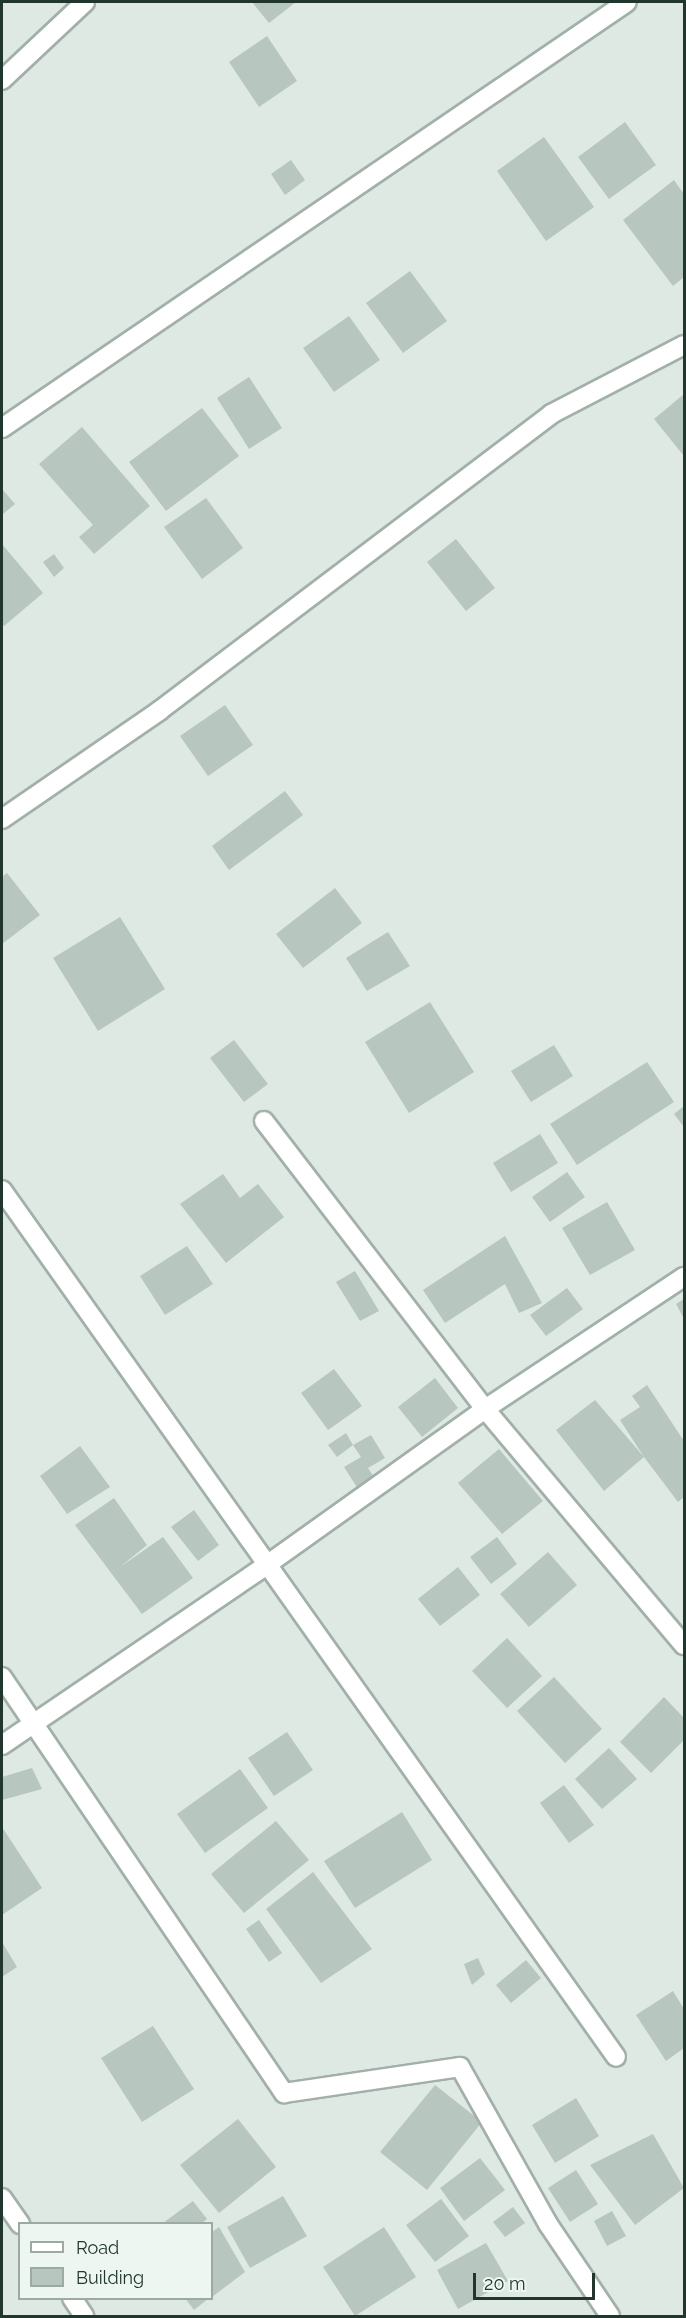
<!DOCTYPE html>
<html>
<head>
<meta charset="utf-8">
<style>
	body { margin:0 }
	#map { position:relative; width:686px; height:2318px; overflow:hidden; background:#dee9e3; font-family:Raleway,sans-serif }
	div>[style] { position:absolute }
	.building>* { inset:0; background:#b7c6be }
	.roads { filter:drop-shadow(2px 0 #a2b0a9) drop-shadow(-2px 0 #a2b0a9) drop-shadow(0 2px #a2b0a9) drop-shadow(0 -2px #a2b0a9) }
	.minor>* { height:18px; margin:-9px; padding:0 9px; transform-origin:9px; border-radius:9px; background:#fff }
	span { translate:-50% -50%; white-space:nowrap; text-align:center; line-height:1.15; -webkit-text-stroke:4.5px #eef6f1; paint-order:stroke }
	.frame { position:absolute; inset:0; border:3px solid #21372e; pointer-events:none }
	.legend { position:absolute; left:18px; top:2222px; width:195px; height:78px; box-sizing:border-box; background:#eef6f1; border:2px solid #9caaa3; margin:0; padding:8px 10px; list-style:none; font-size:18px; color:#21372e }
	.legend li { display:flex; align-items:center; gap:12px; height:30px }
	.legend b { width:30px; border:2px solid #9caaa3 }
	.scale { position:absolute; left:473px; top:2273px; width:122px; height:27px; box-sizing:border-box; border:3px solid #21372e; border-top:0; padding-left:8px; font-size:18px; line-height:21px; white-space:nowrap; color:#21372e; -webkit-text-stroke:4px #eef6f1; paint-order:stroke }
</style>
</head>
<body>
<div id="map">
	<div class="building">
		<i style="clip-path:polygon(252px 2px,296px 2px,269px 23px)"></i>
		<i style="clip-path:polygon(267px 36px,297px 81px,259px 107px,229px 62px)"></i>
		<i style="clip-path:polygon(625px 122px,656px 165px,609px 199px,578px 157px)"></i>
		<i style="clip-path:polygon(544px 137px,594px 207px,546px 241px,497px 171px)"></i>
		<i style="clip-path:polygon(291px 160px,305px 180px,285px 195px,271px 174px)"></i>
		<i style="clip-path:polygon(674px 180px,684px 194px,684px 277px,673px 286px,623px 220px)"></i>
		<i style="clip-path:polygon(410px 271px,447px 321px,403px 353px,366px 303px)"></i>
		<i style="clip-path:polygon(349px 316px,380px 360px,334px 392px,303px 348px)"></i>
		<i style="clip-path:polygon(249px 377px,282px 428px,249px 449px,217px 398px)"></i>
		<i style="clip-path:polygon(684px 394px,684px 456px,654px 419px)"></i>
		<i style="clip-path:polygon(202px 408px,239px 456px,166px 511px,129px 462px)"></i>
		<i style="clip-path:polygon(82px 427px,150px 506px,94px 554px,79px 537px,93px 525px,39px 464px)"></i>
		<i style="clip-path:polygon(3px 490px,15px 504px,3px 514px,2px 491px)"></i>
		<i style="clip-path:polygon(206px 498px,243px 548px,202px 579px,164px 527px)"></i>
		<i style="clip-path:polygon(456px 539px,495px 588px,466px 611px,427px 562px)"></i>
		<i style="clip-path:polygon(2px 544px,43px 593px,4px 626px,2px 623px)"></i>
		<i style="clip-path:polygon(54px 554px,64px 568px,54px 577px,43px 562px)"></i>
		<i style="clip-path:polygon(225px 705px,253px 745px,208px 776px,180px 736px)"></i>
		<i style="clip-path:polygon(285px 791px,303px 815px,229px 870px,212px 846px)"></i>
		<i style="clip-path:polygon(7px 873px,40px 915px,2px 944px,2px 877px)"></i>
		<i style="clip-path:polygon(335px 888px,362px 923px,303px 968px,276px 934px)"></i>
		<i style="clip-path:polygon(120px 917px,165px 989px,98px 1031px,53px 958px)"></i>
		<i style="clip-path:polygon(388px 932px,410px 966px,367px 991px,346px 958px)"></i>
		<i style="clip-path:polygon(430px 1002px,474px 1072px,409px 1113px,365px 1042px)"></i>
		<i style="clip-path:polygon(234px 1040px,268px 1084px,244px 1102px,210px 1058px)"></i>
		<i style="clip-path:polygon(554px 1045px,573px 1076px,531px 1102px,511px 1071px)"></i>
		<i style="clip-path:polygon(647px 1062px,674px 1102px,577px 1165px,550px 1124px)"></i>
		<i style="clip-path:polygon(684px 1106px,684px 1127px,674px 1114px)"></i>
		<i style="clip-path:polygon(540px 1134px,558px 1163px,511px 1192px,493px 1163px)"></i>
		<i style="clip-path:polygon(567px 1172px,585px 1197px,550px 1222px,532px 1197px)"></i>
		<i style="clip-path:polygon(223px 1174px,240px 1198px,258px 1184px,284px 1217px,226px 1263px,180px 1204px)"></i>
		<i style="clip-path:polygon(607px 1202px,635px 1250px,590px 1275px,562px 1228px)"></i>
		<i style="clip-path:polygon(505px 1236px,542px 1303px,519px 1313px,505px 1284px,445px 1323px,423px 1290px)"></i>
		<i style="clip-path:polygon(187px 1246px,213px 1284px,165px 1315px,140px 1276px)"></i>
		<i style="clip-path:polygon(355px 1271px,379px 1311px,360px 1321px,336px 1282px)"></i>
		<i style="clip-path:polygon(567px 1288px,583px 1309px,546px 1336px,530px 1315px)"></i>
		<i style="clip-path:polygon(684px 1299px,684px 1319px,676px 1304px)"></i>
		<i style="clip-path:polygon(334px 1369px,362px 1406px,328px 1430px,301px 1393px)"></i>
		<i style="clip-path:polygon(435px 1378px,458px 1408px,422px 1437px,398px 1407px)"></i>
		<i style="clip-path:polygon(647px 1385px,684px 1441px,684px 1497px,678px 1502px,644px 1457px,604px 1491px,556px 1430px,595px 1400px,644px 1457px,620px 1420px,640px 1407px,632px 1396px)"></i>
		<i style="clip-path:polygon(346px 1433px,353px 1445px,337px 1457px,328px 1445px)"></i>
		<i style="clip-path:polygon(371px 1435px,385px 1458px,368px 1468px,375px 1479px,358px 1489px,344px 1467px,361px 1457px,353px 1445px)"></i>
		<i style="clip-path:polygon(80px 1446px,110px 1487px,67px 1514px,40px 1476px)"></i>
		<i style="clip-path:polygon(499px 1449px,543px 1501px,502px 1534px,458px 1483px)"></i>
		<i style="clip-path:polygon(114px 1498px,147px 1545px,120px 1567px,163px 1537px,193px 1578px,142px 1614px,75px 1525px)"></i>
		<i style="clip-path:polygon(194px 1510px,219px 1545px,198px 1561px,171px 1527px)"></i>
		<i style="clip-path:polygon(497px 1537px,517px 1564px,491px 1584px,470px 1557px)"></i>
		<i style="clip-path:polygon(548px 1552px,577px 1585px,529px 1627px,500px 1594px)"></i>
		<i style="clip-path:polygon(458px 1567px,480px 1595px,440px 1626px,418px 1599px)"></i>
		<i style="clip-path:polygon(507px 1638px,542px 1676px,507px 1708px,472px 1671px)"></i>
		<i style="clip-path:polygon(554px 1677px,602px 1729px,565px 1763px,517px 1711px)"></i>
		<i style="clip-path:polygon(664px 1697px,684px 1718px,684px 1740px,651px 1773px,620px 1742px)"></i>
		<i style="clip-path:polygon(287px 1732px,313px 1770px,274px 1796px,248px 1758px)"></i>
		<i style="clip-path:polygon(609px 1748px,637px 1779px,602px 1809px,575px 1779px)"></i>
		<i style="clip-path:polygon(32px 1768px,42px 1789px,2px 1800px,2px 1777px)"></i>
		<i style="clip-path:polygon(240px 1769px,268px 1808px,205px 1853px,177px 1814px)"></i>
		<i style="clip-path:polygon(564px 1785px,594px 1825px,569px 1843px,540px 1803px)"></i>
		<i style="clip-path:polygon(402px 1812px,432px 1860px,355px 1908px,324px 1861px)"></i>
		<i style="clip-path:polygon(276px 1821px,309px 1860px,244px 1913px,211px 1874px)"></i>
		<i style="clip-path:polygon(2px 1827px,42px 1888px,2px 1915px)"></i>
		<i style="clip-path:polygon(313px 1872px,372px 1949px,321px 1983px,266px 1909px)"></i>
		<i style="clip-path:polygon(259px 1920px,282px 1953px,269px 1962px,246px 1929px)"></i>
		<i style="clip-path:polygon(2px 1942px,17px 1967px,2px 1977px)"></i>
		<i style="clip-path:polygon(478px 1958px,485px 1974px,472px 1985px,464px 1964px)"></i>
		<i style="clip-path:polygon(526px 1960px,541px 1978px,511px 2003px,496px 1985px)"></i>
		<i style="clip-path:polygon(673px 1991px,684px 2009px,684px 2048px,666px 2061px,636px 2015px)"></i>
		<i style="clip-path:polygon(153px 2026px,194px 2089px,142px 2122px,101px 2058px)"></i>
		<i style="clip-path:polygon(435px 2085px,482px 2122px,427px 2190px,380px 2152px)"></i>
		<i style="clip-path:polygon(576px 2098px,599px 2136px,555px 2163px,532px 2125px)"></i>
		<i style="clip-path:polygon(238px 2119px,276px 2167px,219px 2213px,180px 2165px)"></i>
		<i style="clip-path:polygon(653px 2134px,684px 2188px,635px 2225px,590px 2165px)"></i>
		<i style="clip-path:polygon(480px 2158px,505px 2190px,464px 2221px,440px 2188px)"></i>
		<i style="clip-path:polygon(576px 2170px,598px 2204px,570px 2222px,548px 2188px)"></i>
		<i style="clip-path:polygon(283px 2196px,307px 2236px,250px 2268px,227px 2227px)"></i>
		<i style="clip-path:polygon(441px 2199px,469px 2236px,435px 2262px,406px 2225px)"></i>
		<i style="clip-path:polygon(193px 2201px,207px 2219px,202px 2223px,163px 2223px)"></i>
		<i style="clip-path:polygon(513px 2207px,525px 2223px,505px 2237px,493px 2222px)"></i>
		<i style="clip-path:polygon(612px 2211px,626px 2236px,607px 2246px,594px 2221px)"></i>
		<i style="clip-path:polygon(219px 2227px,245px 2272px,212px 2297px,212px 2232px)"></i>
		<i style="clip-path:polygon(384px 2227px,416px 2277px,355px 2316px,323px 2267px)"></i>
		<i style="clip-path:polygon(486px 2243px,508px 2281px,458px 2309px,437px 2270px)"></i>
		<i style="clip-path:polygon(185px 2298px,209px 2298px,194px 2310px)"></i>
	</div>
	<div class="roads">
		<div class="minor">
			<i style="left:2px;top:80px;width:114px;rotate:-43.2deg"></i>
			<i style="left:2px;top:428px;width:756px;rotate:-34.28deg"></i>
			<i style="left:2px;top:819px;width:191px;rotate:-34.5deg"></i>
			<i style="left:159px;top:711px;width:492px;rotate:-37.1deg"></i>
			<i style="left:551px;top:414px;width:150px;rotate:-27.4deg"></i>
			<i style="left:264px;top:1121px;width:363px;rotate:52.5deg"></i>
			<i style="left:485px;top:1409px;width:309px;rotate:49.9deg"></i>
			<i style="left:2px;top:1190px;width:1062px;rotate:54.69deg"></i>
			<i style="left:2px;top:1677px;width:503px;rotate:55.87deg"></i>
			<i style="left:284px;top:2093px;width:178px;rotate:-8.4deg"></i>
			<i style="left:460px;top:2067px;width:180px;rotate:60.7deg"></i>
			<i style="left:548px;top:2224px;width:111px;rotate:56deg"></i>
			<i style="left:2px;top:1745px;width:322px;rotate:-34.2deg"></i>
			<i style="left:268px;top:1564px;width:267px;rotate:-35.5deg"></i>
			<i style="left:485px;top:1409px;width:239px;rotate:-33.6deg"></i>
			<i style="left:2px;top:2198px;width:32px;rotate:55deg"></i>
			<i style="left:72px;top:2298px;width:22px;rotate:56deg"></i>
		</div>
	</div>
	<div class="frame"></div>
	<ul class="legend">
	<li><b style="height:8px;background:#fff"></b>Road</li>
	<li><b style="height:16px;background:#b7c6be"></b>Building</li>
	</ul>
	<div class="scale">20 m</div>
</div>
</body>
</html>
